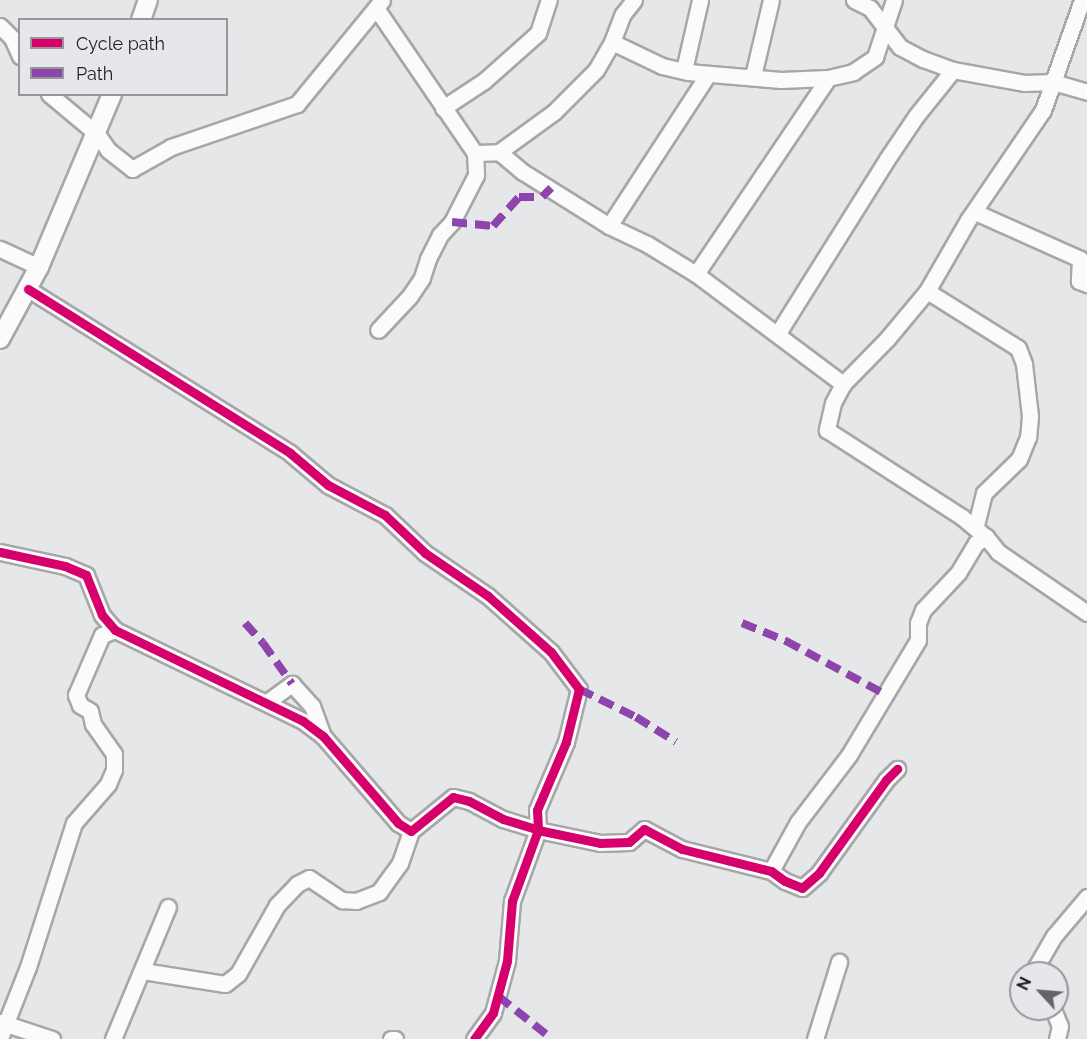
<!DOCTYPE html>
<html>
<head>
<meta charset="utf-8">
<style>
	body { margin:0 }
	#map { position:relative; width:1087px; height:1039px; overflow:hidden; background:#e6e7e9; font-family:Raleway,sans-serif }
	div>[style] { position:absolute }
	.roads { filter:drop-shadow(2px 0 #a7a7a9) drop-shadow(-2px 0 #a7a7a9) drop-shadow(0 2px #a7a7a9) drop-shadow(0 -2px #a7a7a9) }
	.minor>* { height:15px; margin:-7.5px; padding:0 7.5px; transform-origin:7.5px; border-radius:7.5px; background:#fbfbfc }
	.tertiary>* { height:18px; margin:-9px; padding:0 9px; transform-origin:9px; border-radius:9px; background:#fbfbfc }
	.quiet>* { height:8px; margin-top:-4px; transform-origin:0; background:repeating-linear-gradient(90deg,#8e44ad 0 15px,transparent 0 23px) }
	.cycleway>* { height:9px; margin:-4.5px; padding:0 4.5px; transform-origin:4.5px; border-radius:4.5px; background:#d6006c }
	span { translate:-50% -50%; white-space:nowrap; text-align:center; line-height:1.15; -webkit-text-stroke:4.5px #e5e7ea; paint-order:stroke }
	.legend { position:absolute; left:18px; top:18px; width:210px; height:78px; box-sizing:border-box; background:#e5e7ea; border:2px solid #959799; margin:0; padding:8px 10px; list-style:none; font-size:18px; color:#1e1f20 }
	.legend li { display:flex; align-items:center; gap:12px; height:30px }
	.legend b { width:30px; border:2px solid #959799 }
	.north { position:absolute; left:1009px; top:961px; width:60px; height:60px; box-sizing:border-box; background:#e5e7ea; border:2px solid #959799; border-radius:50%; rotate:296deg; font-size:16px; font-weight:700; line-height:24px; text-align:center; color:#1e1f20 }
	.north::after { content:''; display:block; margin:auto; width:21px; height:27px; background:#646566; clip-path:polygon(50% 0,100% 100%,50% 72%,0 100%) }
</style>
</head>
<body>
<div id="map">
	<div class="roads">
		<div class="minor">
			<i style="left:854px;top:0;width:18px;rotate:27deg"></i>
			<i style="left:870px;top:8px;width:49px;rotate:52.4deg"></i>
			<i style="left:900px;top:47px;width:26px;rotate:28deg"></i>
			<i style="left:923px;top:59px;width:32px;rotate:20deg"></i>
			<i style="left:1082px;top:0;width:117px;rotate:109.5deg"></i>
			<i style="left:1043px;top:110px;width:133px;rotate:124.3deg"></i>
			<i style="left:968px;top:220px;width:82px;rotate:120deg"></i>
			<i style="left:927px;top:291px;width:62px;rotate:129.8deg"></i>
			<i style="left:887px;top:339px;width:63px;rotate:134.4deg"></i>
			<i style="left:843px;top:384px;width:21px;rotate:118deg"></i>
			<i style="left:833px;top:403px;width:28px;rotate:103deg"></i>
			<i style="left:827px;top:430px;width:161px;rotate:32.8deg"></i>
			<i style="left:962px;top:517px;width:31px;rotate:40deg"></i>
			<i style="left:986px;top:537px;width:19px;rotate:51deg"></i>
			<i style="left:998px;top:552px;width:108px;rotate:34.4deg"></i>
			<i style="left:376px;top:8px;width:176px;rotate:55.7deg"></i>
			<i style="left:475px;top:153px;width:22px;rotate:87deg"></i>
			<i style="left:476px;top:175px;width:53px;rotate:117.1deg"></i>
			<i style="left:452px;top:222px;width:18px;rotate:133deg"></i>
			<i style="left:440px;top:235px;width:27px;rotate:117deg"></i>
			<i style="left:428px;top:259px;width:20px;rotate:108deg"></i>
			<i style="left:422px;top:278px;width:23px;rotate:124deg"></i>
			<i style="left:409px;top:297px;width:45px;rotate:133.2deg"></i>
			<i style="left:0;top:26px;width:17px;rotate:45deg"></i>
			<i style="left:12px;top:38px;width:20px;rotate:66deg"></i>
			<i style="left:612px;top:42px;width:55px;rotate:25.6deg"></i>
			<i style="left:662px;top:66px;width:27px;rotate:13deg"></i>
			<i style="left:688px;top:72px;width:93px;rotate:4.9deg"></i>
			<i style="left:781px;top:80px;width:47px;rotate:-2.4deg"></i>
			<i style="left:828px;top:78px;width:26px;rotate:-13deg"></i>
			<i style="left:853px;top:72px;width:27px;rotate:-34deg"></i>
			<i style="left:875px;top:57px;width:60px;rotate:-71.6deg"></i>
			<i style="left:684px;top:70px;width:72px;rotate:-77.1deg"></i>
			<i style="left:753px;top:76px;width:78px;rotate:-76.7deg"></i>
			<i style="left:49px;top:94px;width:62px;rotate:39.8deg"></i>
			<i style="left:97px;top:134px;width:19px;rotate:55deg"></i>
			<i style="left:108px;top:150px;width:31px;rotate:38deg"></i>
			<i style="left:132px;top:169px;width:45px;rotate:-29.4deg"></i>
			<i style="left:171px;top:147px;width:133px;rotate:-18.8deg"></i>
			<i style="left:297px;top:104px;width:134px;rotate:-50.7deg"></i>
			<i style="left:443px;top:108px;width:49px;rotate:-33.4deg"></i>
			<i style="left:484px;top:81px;width:72px;rotate:-41.6deg"></i>
			<i style="left:538px;top:33px;width:35px;rotate:-72deg"></i>
			<i style="left:499px;top:152px;width:31px;rotate:40deg"></i>
			<i style="left:523px;top:172px;width:102px;rotate:32.1deg"></i>
			<i style="left:609px;top:226px;width:42px;rotate:25.3deg"></i>
			<i style="left:647px;top:244px;width:57px;rotate:31.5deg"></i>
			<i style="left:696px;top:274px;width:184px;rotate:36.8deg"></i>
			<i style="left:475px;top:153px;width:24px;rotate:-2deg"></i>
			<i style="left:499px;top:152px;width:68px;rotate:-36deg"></i>
			<i style="left:554px;top:112px;width:59px;rotate:-45deg"></i>
			<i style="left:596px;top:70px;width:32px;rotate:-60deg"></i>
			<i style="left:612px;top:42px;width:30px;rotate:-69deg"></i>
			<i style="left:623px;top:14px;width:18px;rotate:-52deg"></i>
			<i style="left:975px;top:212px;width:115px;rotate:24.1deg"></i>
			<i style="left:1080px;top:259px;width:22px;rotate:93deg"></i>
			<i style="left:1079px;top:281px;width:9px;rotate:21deg"></i>
			<i style="left:609px;top:226px;width:181px;rotate:-56.9deg"></i>
			<i style="left:0;top:249px;width:43px;rotate:24.8deg"></i>
			<i style="left:696px;top:274px;width:236px;rotate:-56deg"></i>
			<i style="left:28px;top:289px;width:309px;rotate:32deg"></i>
			<i style="left:290px;top:453px;width:50px;rotate:40.1deg"></i>
			<i style="left:328px;top:485px;width:64px;rotate:27.8deg"></i>
			<i style="left:385px;top:515px;width:55px;rotate:43.5deg"></i>
			<i style="left:425px;top:553px;width:76px;rotate:34.3deg"></i>
			<i style="left:488px;top:596px;width:84px;rotate:41.6deg"></i>
			<i style="left:551px;top:652px;width:46px;rotate:52.9deg"></i>
			<i style="left:579px;top:689px;width:55px;rotate:103.8deg"></i>
			<i style="left:566px;top:742px;width:74px;rotate:113.1deg"></i>
			<i style="left:537px;top:810px;width:20px;rotate:87deg"></i>
			<i style="left:538px;top:830px;width:76px;rotate:110.1deg"></i>
			<i style="left:512px;top:901px;width:60px;rotate:94.8deg"></i>
			<i style="left:507px;top:961px;width:54px;rotate:105.1deg"></i>
			<i style="left:493px;top:1013px;width:32px;rotate:126deg"></i>
			<i style="left:927px;top:291px;width:107px;rotate:32.1deg"></i>
			<i style="left:1018px;top:348px;width:17px;rotate:69deg"></i>
			<i style="left:1024px;top:364px;width:52px;rotate:83.4deg"></i>
			<i style="left:1030px;top:416px;width:21px;rotate:95deg"></i>
			<i style="left:1028px;top:437px;width:24px;rotate:112deg"></i>
			<i style="left:1019px;top:459px;width:49px;rotate:135.8deg"></i>
			<i style="left:984px;top:493px;width:36px;rotate:104deg"></i>
			<i style="left:778px;top:333px;width:205px;rotate:-57.9deg"></i>
			<i style="left:887px;top:159px;width:52px;rotate:-56deg"></i>
			<i style="left:916px;top:116px;width:59px;rotate:-51.2deg"></i>
			<i style="left:953px;top:70px;width:72px;rotate:10.4deg"></i>
			<i style="left:1024px;top:83px;width:29px;rotate:-2deg"></i>
			<i style="left:1053px;top:82px;width:35px;rotate:16deg"></i>
			<i style="left:0;top:552px;width:66px;rotate:12.2deg"></i>
			<i style="left:65px;top:566px;width:23px;rotate:23deg"></i>
			<i style="left:86px;top:575px;width:43px;rotate:68.2deg"></i>
			<i style="left:102px;top:615px;width:20px;rotate:49deg"></i>
			<i style="left:115px;top:630px;width:209px;rotate:25.8deg"></i>
			<i style="left:303px;top:721px;width:25px;rotate:37deg"></i>
			<i style="left:323px;top:736px;width:115px;rotate:49.2deg"></i>
			<i style="left:398px;top:823px;width:15px;rotate:32deg"></i>
			<i style="left:411px;top:831px;width:54px;rotate:-39deg"></i>
			<i style="left:453px;top:797px;width:16px;rotate:14deg"></i>
			<i style="left:469px;top:801px;width:38px;rotate:28deg"></i>
			<i style="left:503px;top:819px;width:37px;rotate:17deg"></i>
			<i style="left:538px;top:830px;width:63px;rotate:11.8deg"></i>
			<i style="left:600px;top:843px;width:29px;rotate:-2deg"></i>
			<i style="left:629px;top:842px;width:20px;rotate:-41deg"></i>
			<i style="left:644px;top:829px;width:43px;rotate:27.8deg"></i>
			<i style="left:682px;top:849px;width:92px;rotate:13.9deg"></i>
			<i style="left:771px;top:871px;width:17px;rotate:36deg"></i>
			<i style="left:785px;top:881px;width:18px;rotate:22deg"></i>
			<i style="left:802px;top:888px;width:23px;rotate:-41deg"></i>
			<i style="left:819px;top:873px;width:115px;rotate:-54.2deg"></i>
			<i style="left:886px;top:780px;width:16px;rotate:-45deg"></i>
			<i style="left:267px;top:702px;width:31px;rotate:-36deg"></i>
			<i style="left:292px;top:684px;width:30px;rotate:48deg"></i>
			<i style="left:312px;top:706px;width:32px;rotate:70deg"></i>
			<i style="left:771px;top:871px;width:56px;rotate:-61.1deg"></i>
			<i style="left:798px;top:822px;width:84px;rotate:-52.7deg"></i>
			<i style="left:849px;top:755px;width:134px;rotate:-59deg"></i>
			<i style="left:918px;top:640px;width:17px;rotate:-90deg"></i>
			<i style="left:918px;top:623px;width:14px;rotate:-69deg"></i>
			<i style="left:923px;top:610px;width:51px;rotate:-46.6deg"></i>
			<i style="left:958px;top:573px;width:35px;rotate:-59deg"></i>
			<i style="left:976px;top:543px;width:12px;rotate:-31deg"></i>
			<i style="left:143px;top:971px;width:83px;rotate:9deg"></i>
			<i style="left:225px;top:984px;width:16px;rotate:-38deg"></i>
			<i style="left:238px;top:974px;width:79px;rotate:-60.5deg"></i>
			<i style="left:277px;top:905px;width:29px;rotate:-46deg"></i>
			<i style="left:297px;top:884px;width:13px;rotate:-27deg"></i>
			<i style="left:309px;top:878px;width:40px;rotate:34deg"></i>
			<i style="left:342px;top:900px;width:14px;rotate:4deg"></i>
			<i style="left:356px;top:901px;width:25px;rotate:-21deg"></i>
			<i style="left:379px;top:892px;width:36px;rotate:-54deg"></i>
			<i style="left:400px;top:863px;width:34px;rotate:-71deg"></i>
			<i style="left:1039px;top:973px;width:7px;rotate:-117deg"></i>
			<i style="left:1036px;top:967px;width:36px;rotate:-60deg"></i>
			<i style="left:1054px;top:936px;width:51px;rotate:-49.8deg"></i>
			<i style="left:1053px;top:1009px;width:18px;rotate:68deg"></i>
			<i style="left:1060px;top:1026px;width:13px;rotate:103deg"></i>
			<i style="left:0;top:1022px;width:55px;rotate:18.1deg"></i>
			<i style="left:0;top:1038px;width:76px;rotate:-68.5deg"></i>
			<i style="left:28px;top:967px;width:151px;rotate:-72.3deg"></i>
			<i style="left:74px;top:823px;width:52px;rotate:-48.9deg"></i>
			<i style="left:108px;top:784px;width:15px;rotate:-67deg"></i>
			<i style="left:114px;top:770px;width:16px;rotate:-90deg"></i>
			<i style="left:114px;top:754px;width:37px;rotate:-125deg"></i>
			<i style="left:93px;top:724px;width:13px;rotate:-103deg"></i>
			<i style="left:90px;top:711px;width:12px;rotate:-149deg"></i>
			<i style="left:80px;top:705px;width:11px;rotate:-112deg"></i>
			<i style="left:76px;top:695px;width:65px;rotate:-66.6deg"></i>
			<i style="left:102px;top:635px;width:14px;rotate:-21deg"></i>
			<i style="left:113px;top:1039px;width:143px;rotate:-67.4deg"></i>
			<i style="left:391px;top:1039px;width:4px"></i>
			<i style="left:815px;top:1039px;width:81px;rotate:-72.7deg"></i>
		</div>
		<div class="tertiary">
			<i style="left:141px;top:20px;width:21px;rotate:-71deg"></i>
			<i style="left:0;top:339px;width:82px;rotate:-61.6deg"></i>
			<i style="left:39px;top:267px;width:188px;rotate:-67.1deg"></i>
		</div>
	</div>
	<div class="quiet">
		<i style="left:452px;top:222px;width:41px;rotate:5.6deg"></i>
		<i style="left:493px;top:226px;width:39px;rotate:-48deg"></i>
		<i style="left:519px;top:197px;width:23px"></i>
		<i style="left:542px;top:197px;width:13px;rotate:-45deg"></i>
		<i style="left:245px;top:623px;width:27px;rotate:48deg"></i>
		<i style="left:263px;top:643px;width:50px;rotate:54.7deg"></i>
		<i style="left:742px;top:623px;width:48px;rotate:22.2deg"></i>
		<i style="left:786px;top:641px;width:112px;rotate:28.2deg"></i>
		<i style="left:579px;top:689px;width:64px;rotate:26.2deg"></i>
		<i style="left:636px;top:717px;width:47px;rotate:32deg"></i>
		<i style="left:498px;top:996px;width:69px;rotate:38.5deg"></i>
	</div>
	<div class="cycleway">
		<i style="left:28px;top:289px;width:309px;rotate:32deg"></i>
		<i style="left:290px;top:453px;width:50px;rotate:40.1deg"></i>
		<i style="left:328px;top:485px;width:64px;rotate:27.8deg"></i>
		<i style="left:385px;top:515px;width:55px;rotate:43.5deg"></i>
		<i style="left:425px;top:553px;width:76px;rotate:34.3deg"></i>
		<i style="left:488px;top:596px;width:84px;rotate:41.6deg"></i>
		<i style="left:551px;top:652px;width:46px;rotate:52.9deg"></i>
		<i style="left:579px;top:689px;width:55px;rotate:103.8deg"></i>
		<i style="left:566px;top:742px;width:74px;rotate:113.1deg"></i>
		<i style="left:537px;top:810px;width:20px;rotate:87deg"></i>
		<i style="left:538px;top:830px;width:76px;rotate:110.1deg"></i>
		<i style="left:512px;top:901px;width:60px;rotate:94.8deg"></i>
		<i style="left:507px;top:961px;width:54px;rotate:105.1deg"></i>
		<i style="left:493px;top:1013px;width:32px;rotate:126deg"></i>
		<i style="left:0;top:552px;width:66px;rotate:12.2deg"></i>
		<i style="left:65px;top:566px;width:23px;rotate:23deg"></i>
		<i style="left:86px;top:575px;width:43px;rotate:68.2deg"></i>
		<i style="left:102px;top:615px;width:20px;rotate:49deg"></i>
		<i style="left:115px;top:630px;width:209px;rotate:25.8deg"></i>
		<i style="left:303px;top:721px;width:25px;rotate:37deg"></i>
		<i style="left:323px;top:736px;width:115px;rotate:49.2deg"></i>
		<i style="left:398px;top:823px;width:15px;rotate:32deg"></i>
		<i style="left:411px;top:831px;width:54px;rotate:-39deg"></i>
		<i style="left:453px;top:797px;width:16px;rotate:14deg"></i>
		<i style="left:469px;top:801px;width:38px;rotate:28deg"></i>
		<i style="left:503px;top:819px;width:37px;rotate:17deg"></i>
		<i style="left:538px;top:830px;width:63px;rotate:11.8deg"></i>
		<i style="left:600px;top:843px;width:29px;rotate:-2deg"></i>
		<i style="left:629px;top:842px;width:20px;rotate:-41deg"></i>
		<i style="left:644px;top:829px;width:43px;rotate:27.8deg"></i>
		<i style="left:682px;top:849px;width:92px;rotate:13.9deg"></i>
		<i style="left:771px;top:871px;width:17px;rotate:36deg"></i>
		<i style="left:785px;top:881px;width:18px;rotate:22deg"></i>
		<i style="left:802px;top:888px;width:23px;rotate:-41deg"></i>
		<i style="left:819px;top:873px;width:115px;rotate:-54.2deg"></i>
		<i style="left:886px;top:780px;width:16px;rotate:-45deg"></i>
	</div>
	<ul class="legend">
	<li><b style="height:8px;background:#d6006c"></b>Cycle path</li>
	<li><b style="height:8px;background:#8e44ad"></b>Path</li>
	</ul>
	<div class="north">N</div>
</div>
</body>
</html>
